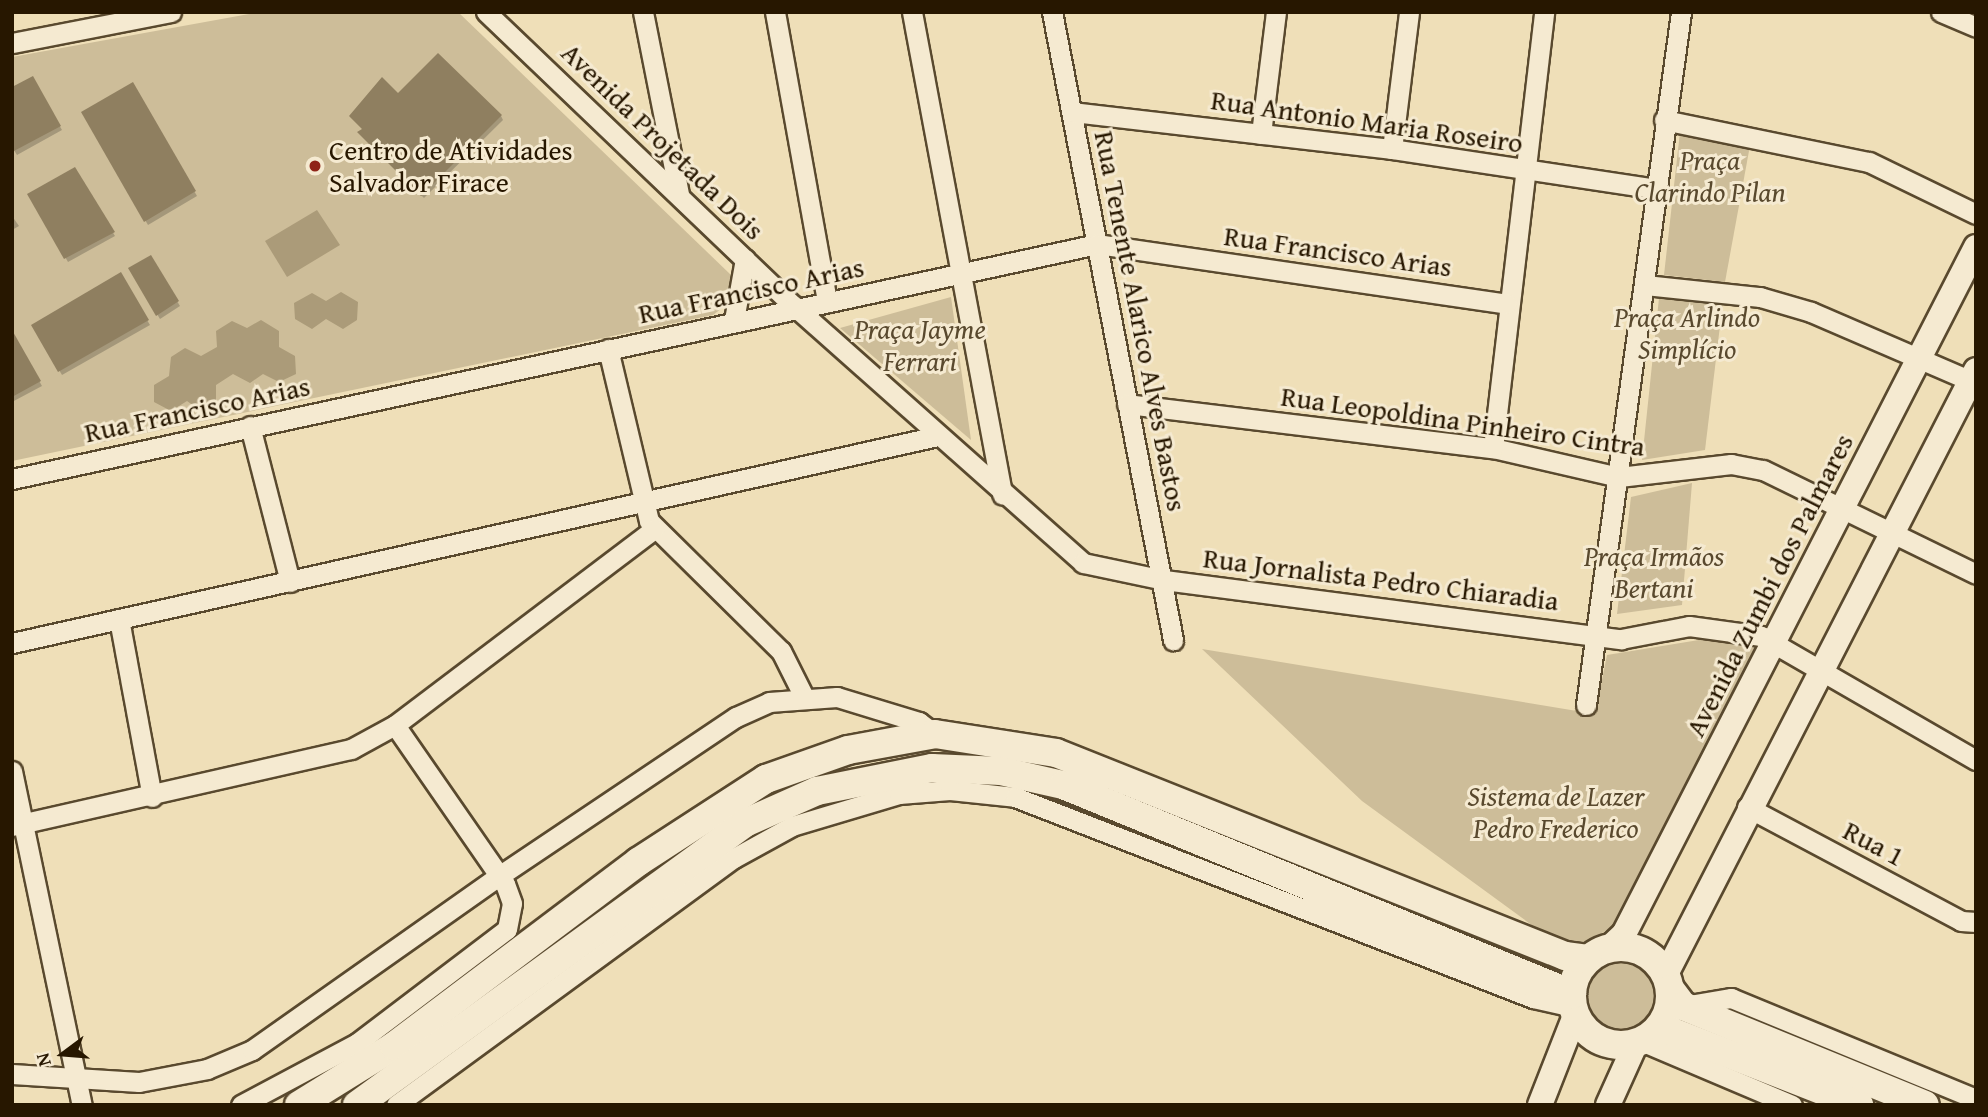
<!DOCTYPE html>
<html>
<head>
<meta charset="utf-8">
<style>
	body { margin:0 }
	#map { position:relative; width:1988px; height:1117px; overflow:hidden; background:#efdfb8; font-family:"Gentium Book Plus",serif }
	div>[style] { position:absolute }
	.green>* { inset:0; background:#cdbd99 }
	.round { border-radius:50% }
	.water>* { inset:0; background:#ab9b79 }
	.shadow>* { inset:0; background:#0003 }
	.building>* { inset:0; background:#8f7f60 }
	.roads { filter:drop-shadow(2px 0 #59492e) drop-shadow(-2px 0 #59492e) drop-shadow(0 2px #59492e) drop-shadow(0 -2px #59492e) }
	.minor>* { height:19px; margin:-9.5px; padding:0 9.5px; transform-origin:9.5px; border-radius:9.5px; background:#f5ead1 }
	.tertiary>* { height:24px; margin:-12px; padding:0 12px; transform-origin:12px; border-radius:12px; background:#f5ead1 }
	.secondary>* { height:28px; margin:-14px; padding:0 14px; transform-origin:14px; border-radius:14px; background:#f5ead1 }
	.secondary>.ring { margin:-14px; padding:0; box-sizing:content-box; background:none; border:28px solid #f5ead1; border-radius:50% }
	.dots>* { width:19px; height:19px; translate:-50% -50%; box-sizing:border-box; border:4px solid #f5ead1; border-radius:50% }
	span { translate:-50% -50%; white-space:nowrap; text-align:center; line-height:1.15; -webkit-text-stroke:6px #f5ead1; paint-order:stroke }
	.street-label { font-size:28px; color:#271700 }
	.poi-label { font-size:28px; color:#271700 }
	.left { translate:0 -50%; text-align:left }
	.park-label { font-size:28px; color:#59492e; font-style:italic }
	.frame { position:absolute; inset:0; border:14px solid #271700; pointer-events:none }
	.north { position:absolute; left:28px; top:1019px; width:70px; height:70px; -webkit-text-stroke:5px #f5ead1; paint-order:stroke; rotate:254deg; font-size:19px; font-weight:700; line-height:28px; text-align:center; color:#271700 }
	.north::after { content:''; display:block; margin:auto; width:24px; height:32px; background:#271700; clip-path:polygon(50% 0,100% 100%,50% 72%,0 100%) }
</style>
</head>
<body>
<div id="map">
	<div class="green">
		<i style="clip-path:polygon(260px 12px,458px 12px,731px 275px,731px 301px,713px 315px,12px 461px,12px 57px)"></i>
		<i style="clip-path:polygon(1680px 132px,1751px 140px,1725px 282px,1664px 275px)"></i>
		<i style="clip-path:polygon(951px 297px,971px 440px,840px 328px)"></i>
		<i style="clip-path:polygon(1659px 298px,1723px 301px,1705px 450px,1642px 460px)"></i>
		<i style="clip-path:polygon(1692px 483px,1682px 605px,1617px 614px,1631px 497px)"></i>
		<i style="clip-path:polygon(1705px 639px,1757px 646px,1616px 923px,1584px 946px,1544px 934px,1362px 801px,1202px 649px,1595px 714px,1607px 655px)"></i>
		<i class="round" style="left:1588px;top:963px;width:66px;height:66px"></i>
	</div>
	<div class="water">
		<i style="clip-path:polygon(317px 210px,340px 245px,287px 277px,265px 241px)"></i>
		<i style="clip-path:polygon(341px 292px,358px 302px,357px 320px,343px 329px,326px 319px,312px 329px,295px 319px,294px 303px,312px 293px,326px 301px)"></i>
		<i style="clip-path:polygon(261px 320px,279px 331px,279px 347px,295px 356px,296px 374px,279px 382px,263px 374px,250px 383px,233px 374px,216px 385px,216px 402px,201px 411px,187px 401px,171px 411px,154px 402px,154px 385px,169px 376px,171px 357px,185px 348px,201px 356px,217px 347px,216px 331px,232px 321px,247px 328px)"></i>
	</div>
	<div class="shadow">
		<i style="clip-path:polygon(32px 79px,62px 130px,17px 155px,12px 147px)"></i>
		<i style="clip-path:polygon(132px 84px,197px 196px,148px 225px,83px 113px)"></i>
		<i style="clip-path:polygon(398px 95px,501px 116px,503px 120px,424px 198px,359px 133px)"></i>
		<i style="clip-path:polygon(75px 170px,115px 236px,68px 262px,29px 194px)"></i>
		<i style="clip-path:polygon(12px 216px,19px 226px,12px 230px)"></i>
		<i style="clip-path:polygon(150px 257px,180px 306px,160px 319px,130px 269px)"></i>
		<i style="clip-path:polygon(120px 275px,150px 325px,62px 375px,33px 325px)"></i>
		<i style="clip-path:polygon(12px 333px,42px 386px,12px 402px)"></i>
	</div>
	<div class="building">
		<i style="clip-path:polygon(438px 53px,502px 115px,421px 196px,357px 132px,362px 129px,349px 116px,382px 77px,398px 93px)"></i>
		<i style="clip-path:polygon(33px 76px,61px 126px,12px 152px,12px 87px)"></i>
		<i style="clip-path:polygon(133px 82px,196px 191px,144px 222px,81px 112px)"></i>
		<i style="clip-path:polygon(75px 167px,115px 232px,64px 259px,27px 194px)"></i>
		<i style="clip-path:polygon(151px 255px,179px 301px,156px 316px,128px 268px)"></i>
		<i style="clip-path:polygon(121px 272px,149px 320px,58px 372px,31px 325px)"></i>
		<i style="clip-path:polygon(12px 330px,41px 381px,12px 397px)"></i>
	</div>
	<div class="roads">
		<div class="minor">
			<i style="left:486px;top:12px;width:426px;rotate:43.7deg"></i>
			<i style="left:794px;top:306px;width:387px;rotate:41.6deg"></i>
			<i style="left:1083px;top:563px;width:83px;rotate:11.9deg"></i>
			<i style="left:1164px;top:580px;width:461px;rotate:7.4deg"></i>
			<i style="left:1621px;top:639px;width:69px;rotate:-10.8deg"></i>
			<i style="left:1689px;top:626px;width:73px;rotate:7.9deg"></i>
			<i style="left:1761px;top:636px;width:248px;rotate:30deg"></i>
			<i style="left:643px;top:12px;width:185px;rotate:78.8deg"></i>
			<i style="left:775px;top:12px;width:295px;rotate:79.8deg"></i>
			<i style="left:912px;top:12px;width:491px;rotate:79.4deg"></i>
			<i style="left:1052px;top:12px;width:640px;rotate:79.09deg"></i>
			<i style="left:1941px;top:12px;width:38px;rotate:23deg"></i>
			<i style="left:12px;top:43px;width:162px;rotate:-11deg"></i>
			<i style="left:1072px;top:112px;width:322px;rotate:6.6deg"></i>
			<i style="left:1392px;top:149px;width:266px;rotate:8.6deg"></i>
			<i style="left:1664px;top:120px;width:209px;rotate:11.6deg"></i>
			<i style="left:1869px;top:162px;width:119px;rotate:25.9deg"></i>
			<i style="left:1261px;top:134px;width:123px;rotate:-83deg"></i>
			<i style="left:1392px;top:149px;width:138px;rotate:-82.9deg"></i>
			<i style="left:1645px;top:285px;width:116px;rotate:6deg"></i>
			<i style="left:1760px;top:297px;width:53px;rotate:16.4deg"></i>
			<i style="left:1811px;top:312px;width:180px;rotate:23.3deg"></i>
			<i style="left:734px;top:320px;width:62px;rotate:-79.8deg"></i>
			<i style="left:608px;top:349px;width:177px;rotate:76.6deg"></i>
			<i style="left:649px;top:521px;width:185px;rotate:44.6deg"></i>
			<i style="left:781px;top:651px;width:49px;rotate:63.4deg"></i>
			<i style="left:1127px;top:404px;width:369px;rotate:6.9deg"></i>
			<i style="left:1493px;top:448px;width:129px;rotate:13deg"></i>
			<i style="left:1619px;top:477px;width:113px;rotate:-6.6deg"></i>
			<i style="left:1731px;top:464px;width:33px;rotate:11deg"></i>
			<i style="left:1763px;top:470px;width:237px;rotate:26deg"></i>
			<i style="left:250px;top:426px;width:161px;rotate:75.6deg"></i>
			<i style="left:1493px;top:448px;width:439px;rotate:-83.3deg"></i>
			<i style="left:12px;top:479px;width:1110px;rotate:-12.22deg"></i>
			<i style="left:1097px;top:244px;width:414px;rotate:8.3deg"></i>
			<i style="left:119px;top:619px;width:181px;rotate:79.5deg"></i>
			<i style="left:12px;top:643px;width:948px;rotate:-12.61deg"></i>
			<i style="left:1586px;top:705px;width:699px;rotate:-82.19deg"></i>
			<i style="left:12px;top:771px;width:341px;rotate:78.2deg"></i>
			<i style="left:1747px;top:807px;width:242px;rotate:28deg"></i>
			<i style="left:1961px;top:921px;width:15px;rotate:4deg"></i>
			<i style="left:12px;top:826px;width:348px;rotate:-12.8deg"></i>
			<i style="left:351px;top:749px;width:50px;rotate:-28.6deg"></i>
			<i style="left:395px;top:725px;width:325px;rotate:-37.1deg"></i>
			<i style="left:1683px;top:1006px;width:49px;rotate:-9.5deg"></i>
			<i style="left:1731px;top:998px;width:265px;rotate:22.4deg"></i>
			<i style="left:1641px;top:1041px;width:164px;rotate:23deg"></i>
			<i style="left:12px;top:1074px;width:127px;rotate:3.6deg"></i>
			<i style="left:139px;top:1082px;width:69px;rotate:-10.8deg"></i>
			<i style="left:207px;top:1069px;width:49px;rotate:-22.9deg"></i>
			<i style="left:252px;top:1050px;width:302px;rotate:-35.2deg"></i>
			<i style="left:499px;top:876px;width:285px;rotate:-33.9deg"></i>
			<i style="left:736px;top:717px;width:36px;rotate:-24deg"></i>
			<i style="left:769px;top:702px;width:68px;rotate:-4.2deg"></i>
			<i style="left:837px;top:697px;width:86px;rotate:17deg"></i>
			<i style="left:919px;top:722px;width:20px;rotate:37deg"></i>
			<i style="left:241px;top:1105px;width:132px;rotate:-28.1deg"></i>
			<i style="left:357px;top:1043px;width:188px;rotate:-37.2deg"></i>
			<i style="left:507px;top:929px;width:26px;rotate:-79deg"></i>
			<i style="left:512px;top:903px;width:20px;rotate:-110deg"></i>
			<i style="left:505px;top:884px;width:193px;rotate:-124.7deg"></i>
			<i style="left:396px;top:1105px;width:419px;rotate:-36.2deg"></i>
			<i style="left:734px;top:858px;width:66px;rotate:-28.9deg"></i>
			<i style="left:792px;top:826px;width:112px;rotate:-16.7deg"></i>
			<i style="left:899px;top:794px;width:51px;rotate:-4.5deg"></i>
			<i style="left:950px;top:790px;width:65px;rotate:6.1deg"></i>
			<i style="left:1015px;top:797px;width:556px;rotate:21.21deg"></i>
			<i style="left:1533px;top:998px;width:41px;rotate:12.7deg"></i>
		</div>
		<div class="tertiary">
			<i style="left:1610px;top:947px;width:19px;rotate:-43deg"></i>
			<i style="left:1624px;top:934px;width:772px;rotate:-62.87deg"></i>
			<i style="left:1665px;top:976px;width:681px;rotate:-62.83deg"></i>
			<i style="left:1540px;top:1105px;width:99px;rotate:-68.6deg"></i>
			<i style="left:1608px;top:1105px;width:68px;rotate:-65.7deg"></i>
		</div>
		<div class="secondary">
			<i class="ring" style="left:1572px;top:947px;width:70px;height:70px"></i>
			<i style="left:1670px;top:989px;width:21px;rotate:53deg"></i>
			<i style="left:1683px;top:1006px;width:261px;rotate:22.2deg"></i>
			<i style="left:1660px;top:1027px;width:214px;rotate:21.4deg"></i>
			<i style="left:299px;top:1105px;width:112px;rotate:-31.8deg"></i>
			<i style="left:394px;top:1046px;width:306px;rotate:-37deg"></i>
			<i style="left:638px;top:862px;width:153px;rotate:-33deg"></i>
			<i style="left:766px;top:779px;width:87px;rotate:-19.5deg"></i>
			<i style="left:848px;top:750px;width:88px;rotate:-10.4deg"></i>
			<i style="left:935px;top:734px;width:122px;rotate:8.9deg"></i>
			<i style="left:1056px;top:753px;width:548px;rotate:21.74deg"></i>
			<i style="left:1565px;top:956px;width:23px;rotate:7deg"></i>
			<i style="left:357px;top:1105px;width:480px;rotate:-36deg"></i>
			<i style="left:745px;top:823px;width:79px;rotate:-24deg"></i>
			<i style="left:817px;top:791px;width:117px;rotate:-11.3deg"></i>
			<i style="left:932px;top:768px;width:69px;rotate:2.5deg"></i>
			<i style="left:1001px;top:771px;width:64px;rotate:12.7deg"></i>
			<i style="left:1063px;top:785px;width:550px;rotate:22.32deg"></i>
		</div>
	</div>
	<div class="dots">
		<i style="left:315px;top:166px;background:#8f2418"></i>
	</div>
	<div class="street-label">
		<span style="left:1367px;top:121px;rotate:8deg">Rua Antonio Maria Roseiro</span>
		<span style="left:663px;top:141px;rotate:44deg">Avenida Projetada Dois</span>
		<span style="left:1338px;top:251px;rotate:8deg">Rua Francisco Arias</span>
		<span style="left:751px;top:290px;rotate:-12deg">Rua Francisco Arias</span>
		<span style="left:1141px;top:321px;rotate:79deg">Rua Tenente Alarico Alves Bastos</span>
		<span style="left:197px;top:409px;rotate:-12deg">Rua Francisco Arias</span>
		<span style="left:1463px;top:421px;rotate:8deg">Rua Leopoldina Pinheiro Cintra</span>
		<span style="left:1381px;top:579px;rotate:7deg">Rua Jornalista Pedro Chiaradia</span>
		<span style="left:1769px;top:585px;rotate:-63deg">Avenida Zumbi dos Palmares</span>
		<span style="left:1874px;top:843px;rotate:28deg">Rua 1</span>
	</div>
	<div class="poi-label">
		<span class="left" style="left:329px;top:166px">Centro de Atividades<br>Salvador Firace</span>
	</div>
	<div class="park-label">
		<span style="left:1710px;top:176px">Praça<br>Clarindo Pilan</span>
		<span style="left:1687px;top:333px">Praça Arlindo<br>Simplício</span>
		<span style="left:920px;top:345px">Praça Jayme<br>Ferrari</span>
		<span style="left:1654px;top:572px">Praça Irmãos<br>Bertani</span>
		<span style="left:1556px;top:812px">Sistema de Lazer<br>Pedro Frederico</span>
	</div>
	<div class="frame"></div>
	<div class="north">N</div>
</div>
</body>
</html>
